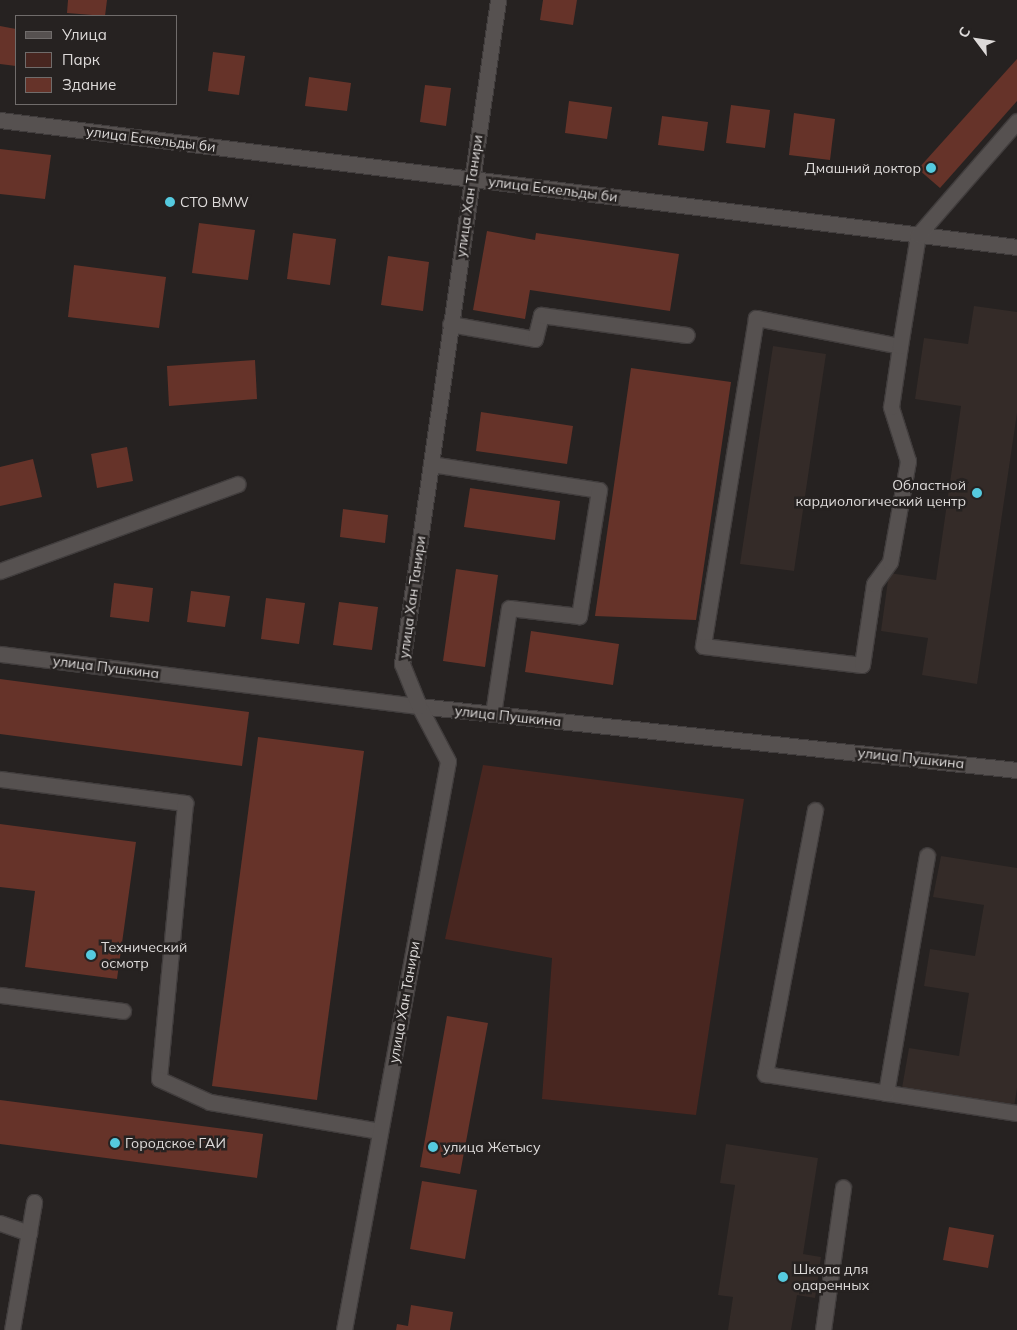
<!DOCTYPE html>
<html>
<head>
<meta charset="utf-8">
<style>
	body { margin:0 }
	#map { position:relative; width:1017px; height:1330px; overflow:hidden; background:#262221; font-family:Mulish,sans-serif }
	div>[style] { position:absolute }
	.built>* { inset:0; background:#342b28 }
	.green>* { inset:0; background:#482620 }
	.building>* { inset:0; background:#663329 }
	.roads { filter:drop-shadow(1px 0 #413d3d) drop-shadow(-1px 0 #413d3d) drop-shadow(0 1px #413d3d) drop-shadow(0 -1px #413d3d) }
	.minor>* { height:15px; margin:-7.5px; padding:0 7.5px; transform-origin:7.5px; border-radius:7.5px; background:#565150 }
	.dots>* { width:14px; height:14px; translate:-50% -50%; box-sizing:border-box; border:2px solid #262221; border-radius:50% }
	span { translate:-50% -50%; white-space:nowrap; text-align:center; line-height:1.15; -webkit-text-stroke:5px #262221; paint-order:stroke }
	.street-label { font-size:14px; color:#dedbda }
	.poi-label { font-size:14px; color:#dedbda }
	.right { translate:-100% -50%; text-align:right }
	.left { translate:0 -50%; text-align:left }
	.legend { position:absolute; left:15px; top:15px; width:162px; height:90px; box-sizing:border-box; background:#262221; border:1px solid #706c6b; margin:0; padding:6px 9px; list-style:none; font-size:15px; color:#dedbda }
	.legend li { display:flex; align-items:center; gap:10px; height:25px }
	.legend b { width:25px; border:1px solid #706c6b }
	.north { position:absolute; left:952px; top:15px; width:50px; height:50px; -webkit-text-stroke:4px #262221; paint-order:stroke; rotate:301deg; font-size:14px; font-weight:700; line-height:20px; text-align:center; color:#dedbda }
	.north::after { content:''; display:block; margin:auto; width:18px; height:22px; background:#dedbda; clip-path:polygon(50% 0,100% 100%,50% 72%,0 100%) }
</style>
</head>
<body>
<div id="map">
	<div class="built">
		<i style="clip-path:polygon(974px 306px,1017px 312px,1017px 413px,977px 684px,922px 675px,928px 638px,881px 631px,889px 573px,936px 580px,961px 406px,915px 399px,924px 338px,968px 344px)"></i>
		<i style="clip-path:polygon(773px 346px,826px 354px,794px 571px,740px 564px)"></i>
		<i style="clip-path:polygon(941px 856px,1017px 868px,1017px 1088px,1014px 1107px,902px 1088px,909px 1048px,959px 1056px,969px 993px,924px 986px,930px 949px,975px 956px,984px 905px,933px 897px)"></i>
		<i style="clip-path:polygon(726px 1144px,818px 1158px,803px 1254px,821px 1257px,815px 1298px,797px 1295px,791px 1330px,728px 1330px,733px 1297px,718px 1295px,735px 1185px,720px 1183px)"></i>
	</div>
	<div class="green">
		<i style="clip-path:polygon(483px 765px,744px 799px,696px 1115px,542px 1099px,552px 958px,445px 939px)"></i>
	</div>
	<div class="building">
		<i style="clip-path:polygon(68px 0,107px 0,105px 16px,67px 13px)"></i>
		<i style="clip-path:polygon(543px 0,577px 0,573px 25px,540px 20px)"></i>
		<i style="clip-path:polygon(0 26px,16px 29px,16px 66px,0 64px)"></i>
		<i style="clip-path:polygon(213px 52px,245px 56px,239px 95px,208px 91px)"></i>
		<i style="clip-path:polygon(1017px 59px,1017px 101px,940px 188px,918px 169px)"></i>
		<i style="clip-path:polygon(309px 77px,351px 83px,347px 111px,305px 106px)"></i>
		<i style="clip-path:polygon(425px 85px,451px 88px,446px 126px,420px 122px)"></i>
		<i style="clip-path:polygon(569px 101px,612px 107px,607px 139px,565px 133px)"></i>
		<i style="clip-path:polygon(731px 105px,770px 110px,765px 148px,726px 143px)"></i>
		<i style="clip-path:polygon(794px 113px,835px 119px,830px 160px,789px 155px)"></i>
		<i style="clip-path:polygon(662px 116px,708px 122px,704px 151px,658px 145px)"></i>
		<i style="clip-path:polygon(0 149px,51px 155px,45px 199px,0 194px)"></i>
		<i style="clip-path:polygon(199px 223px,255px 230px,248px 280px,192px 273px)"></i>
		<i style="clip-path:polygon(487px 231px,535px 240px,536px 233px,679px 254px,670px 311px,530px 290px,525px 319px,473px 310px)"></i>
		<i style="clip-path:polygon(293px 233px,336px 239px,330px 285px,287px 279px)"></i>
		<i style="clip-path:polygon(388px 256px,429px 262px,423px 311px,381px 305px)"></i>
		<i style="clip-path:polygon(74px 265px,166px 277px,159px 328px,68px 317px)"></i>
		<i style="clip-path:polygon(255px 360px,257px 399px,169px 406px,167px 366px)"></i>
		<i style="clip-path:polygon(631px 368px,731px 382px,696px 620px,595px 616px)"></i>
		<i style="clip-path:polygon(481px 412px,573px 426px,567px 464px,476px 451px)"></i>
		<i style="clip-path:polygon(127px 447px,133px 481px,97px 488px,91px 454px)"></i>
		<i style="clip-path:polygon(33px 459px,42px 497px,0 506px,0 467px)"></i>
		<i style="clip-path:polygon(470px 488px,560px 501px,555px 540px,464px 527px)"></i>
		<i style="clip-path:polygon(343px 509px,388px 515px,385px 543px,340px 537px)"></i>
		<i style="clip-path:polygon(456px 569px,498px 575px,485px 667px,443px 661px)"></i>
		<i style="clip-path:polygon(114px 583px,153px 588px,149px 622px,110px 617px)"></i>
		<i style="clip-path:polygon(191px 591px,230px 596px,225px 627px,187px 622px)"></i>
		<i style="clip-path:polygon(266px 598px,305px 603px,299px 644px,261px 639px)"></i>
		<i style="clip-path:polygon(339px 602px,378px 607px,372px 650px,333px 645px)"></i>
		<i style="clip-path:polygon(531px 631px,619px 644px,613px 685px,525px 672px)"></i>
		<i style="clip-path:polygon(0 679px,249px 712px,242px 766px,0 734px)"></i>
		<i style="clip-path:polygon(258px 737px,364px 751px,317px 1100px,212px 1086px)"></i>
		<i style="clip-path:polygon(0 824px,136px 842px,117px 979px,25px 967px,35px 891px,0 887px)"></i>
		<i style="clip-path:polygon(447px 1016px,488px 1023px,460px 1174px,420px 1167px)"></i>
		<i style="clip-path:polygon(0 1100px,263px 1134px,257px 1178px,0 1144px)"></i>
		<i style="clip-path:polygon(422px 1181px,477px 1190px,465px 1259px,410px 1249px)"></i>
		<i style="clip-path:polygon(949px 1227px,994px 1235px,988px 1268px,943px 1260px)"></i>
		<i style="clip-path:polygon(411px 1305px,453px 1312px,450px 1330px,396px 1330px,397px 1324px,408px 1326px)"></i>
	</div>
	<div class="roads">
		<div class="minor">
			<i style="left:0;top:120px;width:1025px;rotate:7.12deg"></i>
			<i style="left:450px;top:324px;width:86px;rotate:10deg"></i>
			<i style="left:535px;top:339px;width:25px;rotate:-76deg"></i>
			<i style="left:541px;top:315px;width:147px;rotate:7.8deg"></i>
			<i style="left:900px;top:346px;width:147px;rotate:-169deg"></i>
			<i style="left:756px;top:318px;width:332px;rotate:99.2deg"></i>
			<i style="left:703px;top:646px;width:160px;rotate:6.8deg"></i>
			<i style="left:862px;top:665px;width:82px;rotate:-81.6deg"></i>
			<i style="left:874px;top:584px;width:27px;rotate:-54deg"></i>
			<i style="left:890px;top:562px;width:103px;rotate:-79.9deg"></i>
			<i style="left:908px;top:461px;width:57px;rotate:-107.5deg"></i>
			<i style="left:891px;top:407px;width:62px;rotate:-81.6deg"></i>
			<i style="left:900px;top:346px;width:112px;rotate:-80.8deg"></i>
			<i style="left:918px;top:235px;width:151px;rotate:-49deg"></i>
			<i style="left:431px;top:464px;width:170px;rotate:8.8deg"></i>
			<i style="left:599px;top:490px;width:128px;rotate:99deg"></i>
			<i style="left:579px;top:616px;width:70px;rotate:-173.5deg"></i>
			<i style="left:509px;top:608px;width:107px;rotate:98.6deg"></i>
			<i style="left:0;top:571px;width:253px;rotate:-20.1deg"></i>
			<i style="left:0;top:654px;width:422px;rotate:7.1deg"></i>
			<i style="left:419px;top:706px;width:601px;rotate:6.11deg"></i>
			<i style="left:0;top:779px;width:187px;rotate:7.4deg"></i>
			<i style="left:185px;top:803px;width:277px;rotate:95.4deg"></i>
			<i style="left:159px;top:1079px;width:56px;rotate:24.3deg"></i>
			<i style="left:210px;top:1102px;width:172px;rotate:9.7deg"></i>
			<i style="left:815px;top:810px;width:269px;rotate:100.7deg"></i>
			<i style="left:765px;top:1074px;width:255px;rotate:8.8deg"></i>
			<i style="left:0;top:995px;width:124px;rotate:7.4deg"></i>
			<i style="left:886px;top:1093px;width:241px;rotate:-80.2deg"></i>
			<i style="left:0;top:1223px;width:31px;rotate:19deg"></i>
			<i style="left:12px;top:1330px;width:130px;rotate:-80.2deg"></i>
			<i style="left:344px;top:1330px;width:578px;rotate:-79.64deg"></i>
			<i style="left:448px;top:761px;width:62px;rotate:-117.8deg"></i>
			<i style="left:419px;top:706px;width:45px;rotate:-112deg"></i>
			<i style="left:402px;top:664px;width:671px;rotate:-81.77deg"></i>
			<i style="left:823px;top:1330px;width:144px;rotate:-82deg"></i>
		</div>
	</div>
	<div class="dots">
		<i style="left:931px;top:168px;background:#55cadf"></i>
		<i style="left:170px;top:202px;background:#55cadf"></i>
		<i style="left:977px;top:493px;background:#55cadf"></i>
		<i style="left:91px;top:955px;background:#55cadf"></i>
		<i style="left:115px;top:1143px;background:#55cadf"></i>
		<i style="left:433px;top:1147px;background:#55cadf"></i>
		<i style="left:783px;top:1277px;background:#55cadf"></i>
	</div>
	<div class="street-label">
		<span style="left:151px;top:139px;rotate:7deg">улица Ескельды би</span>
		<span style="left:553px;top:189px;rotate:7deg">улица Ескельды би</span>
		<span style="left:469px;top:196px;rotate:-82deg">улица Хан Танири</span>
		<span style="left:412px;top:597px;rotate:-82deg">улица Хан Танири</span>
		<span style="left:106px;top:667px;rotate:7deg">улица Пушкина</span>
		<span style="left:508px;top:716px;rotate:6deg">улица Пушкина</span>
		<span style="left:911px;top:758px;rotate:6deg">улица Пушкина</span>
		<span style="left:404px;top:1002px;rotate:-80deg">улица Хан Танири</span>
	</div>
	<div class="poi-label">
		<span class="right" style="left:921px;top:168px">Дмашний доктор</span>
		<span class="left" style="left:180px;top:202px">СТО BMW</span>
		<span class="right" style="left:966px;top:493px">Областной<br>кардиологический центр</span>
		<span class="left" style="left:101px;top:955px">Технический<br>осмотр</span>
		<span class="left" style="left:125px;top:1143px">Городское ГАИ</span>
		<span class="left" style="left:443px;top:1147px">улица Жетысу</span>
		<span class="left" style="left:793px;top:1277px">Школа для<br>одаренных</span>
	</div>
	<ul class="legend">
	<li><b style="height:6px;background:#565150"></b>Улица</li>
	<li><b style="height:14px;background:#482620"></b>Парк</li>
	<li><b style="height:14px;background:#663329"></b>Здание</li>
	</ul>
	<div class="north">С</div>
</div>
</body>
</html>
